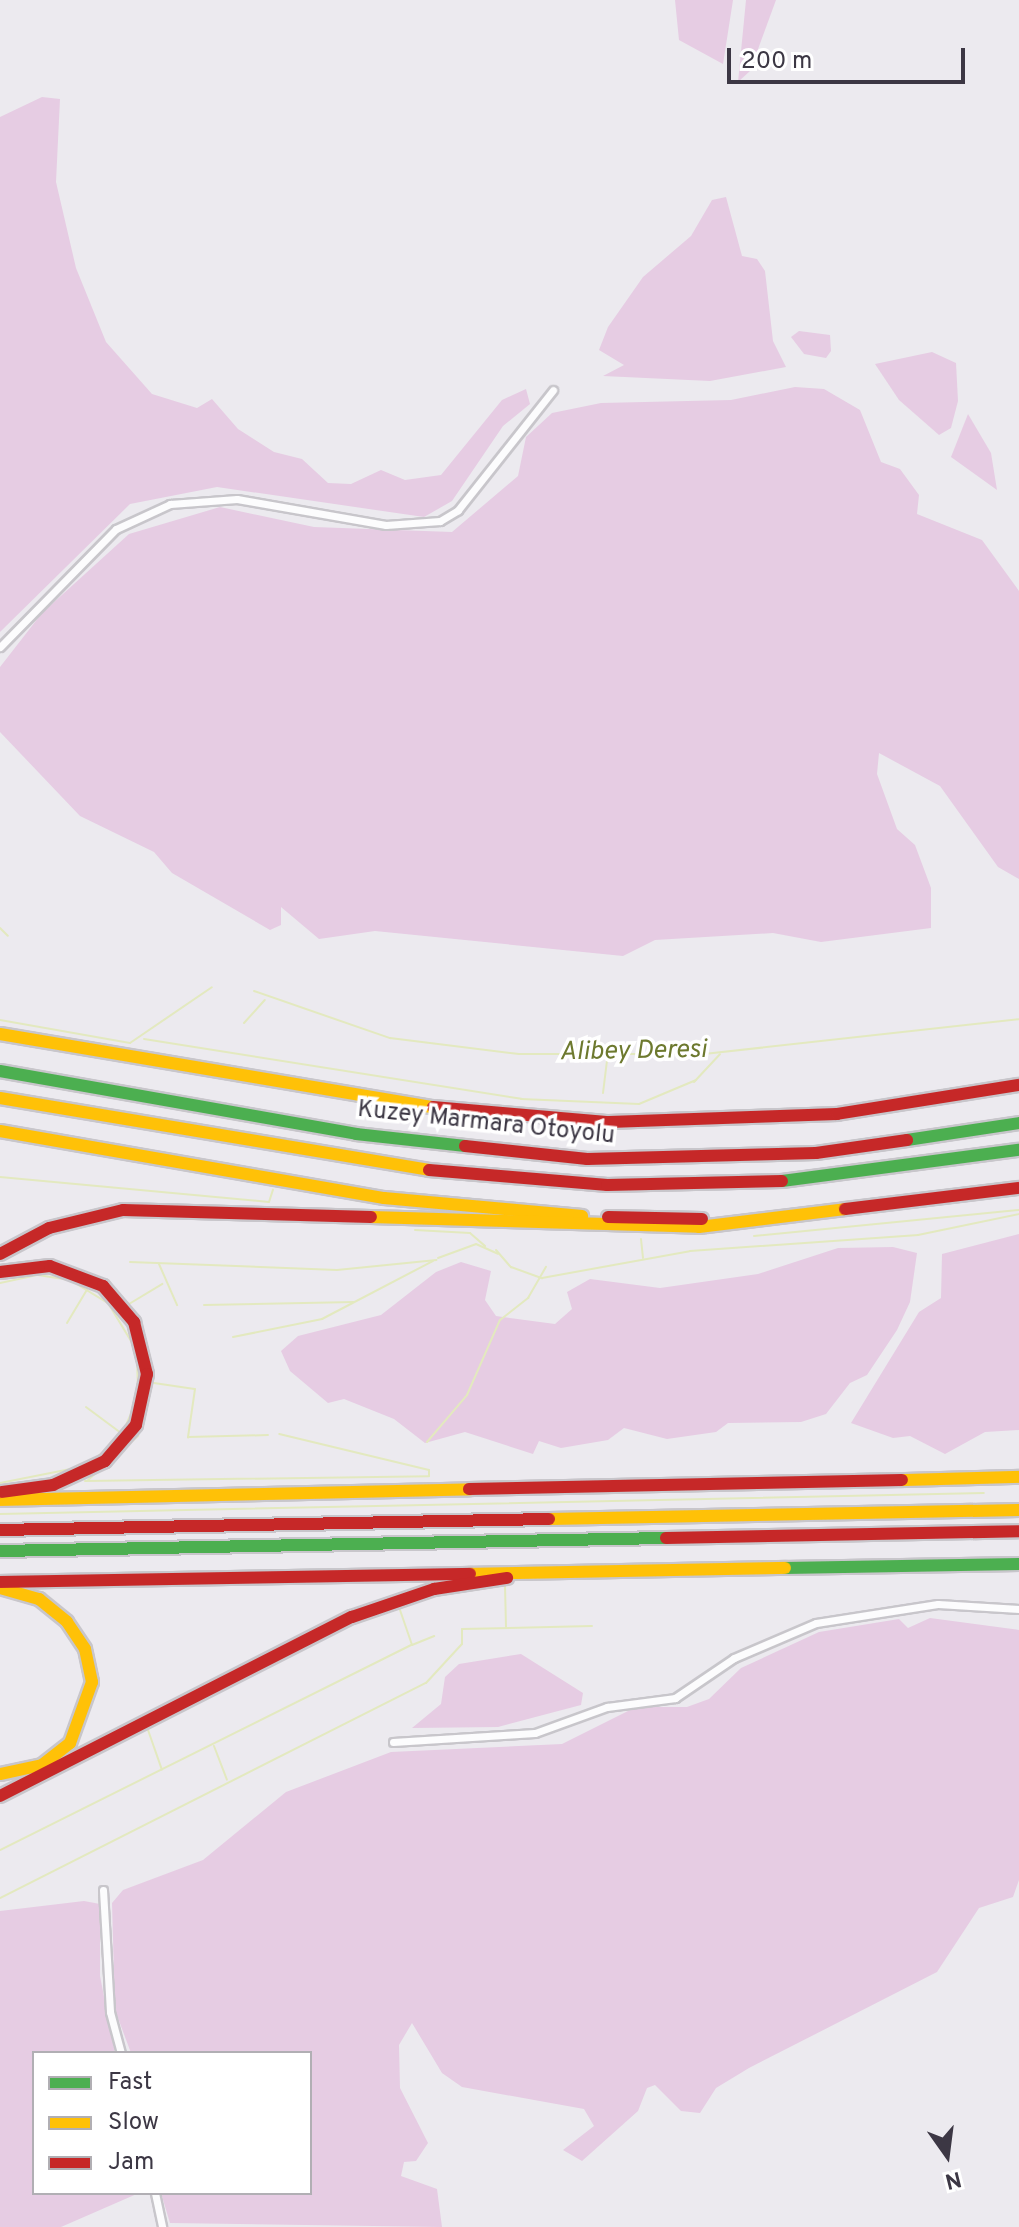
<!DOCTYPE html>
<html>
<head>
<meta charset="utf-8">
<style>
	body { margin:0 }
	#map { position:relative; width:1019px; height:2227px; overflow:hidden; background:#eceaef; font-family:Overpass,sans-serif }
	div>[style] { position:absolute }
	.green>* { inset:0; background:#e6cce3 }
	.stream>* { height:2px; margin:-1px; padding:0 1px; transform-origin:1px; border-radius:1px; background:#e3e9bf }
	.roads { filter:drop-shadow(2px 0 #c8c6cb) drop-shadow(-2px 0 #c8c6cb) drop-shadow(0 2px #c8c6cb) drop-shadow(0 -2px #c8c6cb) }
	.street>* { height:7px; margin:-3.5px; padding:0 3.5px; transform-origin:3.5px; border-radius:3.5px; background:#fcfcfd }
	.fast>* { height:12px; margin:-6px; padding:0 6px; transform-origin:6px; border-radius:6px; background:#4caf50 }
	.slow>* { height:12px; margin:-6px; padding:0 6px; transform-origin:6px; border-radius:6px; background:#ffc107 }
	.jam>* { height:12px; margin:-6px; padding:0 6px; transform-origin:6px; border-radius:6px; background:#c62828 }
	span { translate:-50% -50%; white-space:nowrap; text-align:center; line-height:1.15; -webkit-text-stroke:7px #fff; paint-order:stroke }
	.street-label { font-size:24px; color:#3c3744 }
	.water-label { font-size:26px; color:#6d792e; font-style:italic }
	.legend { position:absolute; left:32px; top:2051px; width:280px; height:144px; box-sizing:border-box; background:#fff; border:2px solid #b1afb4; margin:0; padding:10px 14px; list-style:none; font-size:24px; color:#3c3744 }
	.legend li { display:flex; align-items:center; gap:16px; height:40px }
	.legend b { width:40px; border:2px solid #b1afb4 }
	.north { position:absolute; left:907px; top:2115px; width:80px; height:80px; -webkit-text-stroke:6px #fff; paint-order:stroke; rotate:166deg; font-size:22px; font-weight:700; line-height:32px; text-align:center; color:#3c3744 }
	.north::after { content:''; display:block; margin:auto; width:28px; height:36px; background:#3c3744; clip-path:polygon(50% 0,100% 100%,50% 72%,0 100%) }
	.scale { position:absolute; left:727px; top:48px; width:238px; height:36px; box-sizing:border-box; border:4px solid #3c3744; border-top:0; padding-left:10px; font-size:24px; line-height:28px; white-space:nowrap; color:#3c3744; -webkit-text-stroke:6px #fff; paint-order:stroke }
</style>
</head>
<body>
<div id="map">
	<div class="green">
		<i style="clip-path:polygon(675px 0,733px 0,723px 64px,679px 40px)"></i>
		<i style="clip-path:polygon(746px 0,776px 0,750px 71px,738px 82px)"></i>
		<i style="clip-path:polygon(42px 97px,60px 99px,56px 182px,76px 268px,106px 342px,152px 394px,197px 408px,212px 399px,238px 429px,274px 452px,302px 459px,328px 483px,351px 484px,381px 470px,405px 480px,441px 475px,502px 400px,526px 389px,530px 404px,503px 426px,452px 501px,424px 517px,217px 487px,130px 504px,0 632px,0 117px)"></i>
		<i style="clip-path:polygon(726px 197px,742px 256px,757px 259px,765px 271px,773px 341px,786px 367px,710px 381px,603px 376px,624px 365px,599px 350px,608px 327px,643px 277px,691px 236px,712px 200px)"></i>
		<i style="clip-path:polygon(799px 331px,830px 335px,831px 351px,826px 358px,804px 354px,791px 337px)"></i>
		<i style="clip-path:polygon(932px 352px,956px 363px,958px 401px,951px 428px,939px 435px,899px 400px,875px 364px)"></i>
		<i style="clip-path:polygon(795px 387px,824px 389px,860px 410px,881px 462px,900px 469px,919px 495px,917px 514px,982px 540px,1019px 591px,1019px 879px,998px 867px,940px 786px,879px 753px,877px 774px,897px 829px,915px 845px,931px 888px,931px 928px,821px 942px,773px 933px,655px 940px,623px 956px,375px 931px,319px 939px,281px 907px,281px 925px,270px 930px,172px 873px,154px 852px,80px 816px,0 732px,0 667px,42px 613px,129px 534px,220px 507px,314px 527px,452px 532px,518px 476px,526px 437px,552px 413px,601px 403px,731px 400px)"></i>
		<i style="clip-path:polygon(968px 414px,991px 453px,997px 490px,951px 457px)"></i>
		<i style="clip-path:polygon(1019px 1234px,1019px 1430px,985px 1432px,945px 1454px,910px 1436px,893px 1438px,851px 1423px,919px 1312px,941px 1298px,942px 1254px)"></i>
		<i style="clip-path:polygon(893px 1247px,917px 1253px,910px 1302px,897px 1330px,867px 1375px,850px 1383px,826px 1414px,801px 1422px,728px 1423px,716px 1432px,667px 1439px,624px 1428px,608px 1440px,561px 1448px,539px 1441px,533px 1454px,465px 1432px,425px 1443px,394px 1419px,344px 1399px,328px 1403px,290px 1371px,281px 1351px,298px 1336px,381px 1315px,436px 1272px,461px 1262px,491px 1271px,485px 1300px,496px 1316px,555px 1324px,572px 1309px,567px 1292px,590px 1279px,660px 1288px,758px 1274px,838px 1248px)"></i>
		<i style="clip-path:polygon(930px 1618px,1019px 1630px,1019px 1880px,1013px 1897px,979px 1908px,937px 1972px,749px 2068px,716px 2088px,700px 2113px,681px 2111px,655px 2085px,647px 2088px,638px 2111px,582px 2161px,563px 2150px,594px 2126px,584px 2109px,462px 2087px,442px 2073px,412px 2023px,399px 2045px,400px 2088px,428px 2143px,416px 2161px,404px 2162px,401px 2176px,437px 2189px,442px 2227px,170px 2223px,161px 2193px,310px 2193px,310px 2053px,131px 2053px,115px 2010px,112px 1903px,123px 1890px,203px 1860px,286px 1792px,391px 1752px,562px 1744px,636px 1707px,687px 1707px,709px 1699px,741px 1668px,819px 1632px,899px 1619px,908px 1628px)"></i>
		<i style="clip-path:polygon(521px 1654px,583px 1693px,581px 1705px,498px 1727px,412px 1728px,441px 1704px,445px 1677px,459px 1664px)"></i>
		<i style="clip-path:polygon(84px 1901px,100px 1904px,100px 1976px,115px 2053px,34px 2053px,34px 2193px,139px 2193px,61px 2227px,0 2227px,0 1911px)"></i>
	</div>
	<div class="stream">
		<i style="left:0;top:928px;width:11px;rotate:45deg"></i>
		<i style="left:254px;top:991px;width:144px;rotate:19.1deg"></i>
		<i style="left:390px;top:1038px;width:130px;rotate:7.1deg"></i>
		<i style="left:519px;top:1054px;width:185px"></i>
		<i style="left:704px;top:1054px;width:317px;rotate:-6.3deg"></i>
		<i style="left:0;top:1020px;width:132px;rotate:10deg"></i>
		<i style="left:130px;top:1043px;width:99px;rotate:-34.3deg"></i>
		<i style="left:244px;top:1023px;width:31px;rotate:-48deg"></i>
		<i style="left:144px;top:1039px;width:382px;rotate:9deg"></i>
		<i style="left:521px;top:1099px;width:118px;rotate:2.4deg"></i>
		<i style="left:639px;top:1104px;width:62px;rotate:-22.8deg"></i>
		<i style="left:694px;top:1082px;width:38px;rotate:-47deg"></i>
		<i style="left:603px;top:1093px;width:38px;rotate:-83deg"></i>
		<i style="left:0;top:1177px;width:270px;rotate:5.3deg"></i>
		<i style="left:269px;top:1202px;width:13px;rotate:-72deg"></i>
		<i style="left:415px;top:1230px;width:55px;rotate:3.1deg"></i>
		<i style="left:470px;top:1233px;width:20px;rotate:41deg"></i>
		<i style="left:754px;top:1236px;width:266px;rotate:-5.6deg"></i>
		<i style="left:641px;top:1239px;width:19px;rotate:84deg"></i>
		<i style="left:496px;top:1250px;width:23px;rotate:49deg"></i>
		<i style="left:511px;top:1267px;width:33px;rotate:20deg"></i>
		<i style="left:542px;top:1278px;width:150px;rotate:-10.3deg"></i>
		<i style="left:690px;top:1251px;width:229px;rotate:-4deg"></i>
		<i style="left:918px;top:1235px;width:103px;rotate:-11.7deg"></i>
		<i style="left:438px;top:1258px;width:40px;rotate:-20.2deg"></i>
		<i style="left:476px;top:1244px;width:24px;rotate:24deg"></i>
		<i style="left:130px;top:1262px;width:207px;rotate:2.2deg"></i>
		<i style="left:337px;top:1270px;width:100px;rotate:-5.8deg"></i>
		<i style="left:159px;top:1264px;width:45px;rotate:66.3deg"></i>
		<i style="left:0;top:1283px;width:39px;rotate:-12deg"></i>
		<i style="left:38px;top:1275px;width:32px;rotate:9deg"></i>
		<i style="left:70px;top:1280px;width:44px;rotate:31.2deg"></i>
		<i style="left:108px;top:1303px;width:50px;rotate:58.8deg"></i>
		<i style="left:129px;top:1304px;width:39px;rotate:-31deg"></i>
		<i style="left:204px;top:1305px;width:150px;rotate:-1.1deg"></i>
		<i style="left:67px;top:1323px;width:39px;rotate:-59deg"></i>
		<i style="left:233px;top:1337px;width:91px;rotate:-11.4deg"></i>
		<i style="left:322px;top:1319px;width:125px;rotate:-27.6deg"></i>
		<i style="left:137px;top:1360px;width:25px;rotate:88deg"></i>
		<i style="left:154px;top:1383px;width:41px;rotate:8.3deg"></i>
		<i style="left:195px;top:1389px;width:49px;rotate:98.3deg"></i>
		<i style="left:188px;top:1437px;width:80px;rotate:-1.4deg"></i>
		<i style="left:86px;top:1407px;width:44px;rotate:36.6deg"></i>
		<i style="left:124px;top:1430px;width:25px;rotate:-67deg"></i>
		<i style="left:427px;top:1442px;width:62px;rotate:-49.6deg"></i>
		<i style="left:467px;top:1395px;width:82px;rotate:-66.3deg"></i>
		<i style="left:500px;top:1320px;width:36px;rotate:-38deg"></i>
		<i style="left:528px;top:1298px;width:36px;rotate:-60deg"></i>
		<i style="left:92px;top:1461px;width:22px;rotate:-39deg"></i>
		<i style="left:88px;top:1480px;width:67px;rotate:-41.3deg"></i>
		<i style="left:85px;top:1481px;width:344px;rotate:-0.8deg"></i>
		<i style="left:429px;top:1476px;width:6px;rotate:-90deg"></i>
		<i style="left:429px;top:1470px;width:154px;rotate:-166.5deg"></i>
		<i style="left:0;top:1483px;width:77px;rotate:-11.2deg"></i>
		<i style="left:0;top:1514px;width:984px;rotate:-1.22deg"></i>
		<i style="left:505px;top:1586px;width:41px;rotate:88.6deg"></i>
		<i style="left:400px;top:1610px;width:37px;rotate:71deg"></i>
		<i style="left:412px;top:1645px;width:24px;rotate:-22deg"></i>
		<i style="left:148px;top:1730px;width:42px;rotate:70.7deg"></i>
		<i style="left:214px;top:1746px;width:36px;rotate:69deg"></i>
		<i style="left:0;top:1850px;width:460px;rotate:-26.5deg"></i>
		<i style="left:0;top:1898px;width:477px;rotate:-26.8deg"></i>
		<i style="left:426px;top:1683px;width:53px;rotate:-47.3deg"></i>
		<i style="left:462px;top:1644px;width:15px;rotate:-90deg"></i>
		<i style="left:462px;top:1629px;width:130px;rotate:-1.3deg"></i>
	</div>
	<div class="roads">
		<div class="street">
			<i style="left:0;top:647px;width:165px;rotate:-45.5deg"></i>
			<i style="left:116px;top:529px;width:60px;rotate:-24.8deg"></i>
			<i style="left:170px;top:504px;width:67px;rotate:-4.3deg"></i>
			<i style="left:237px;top:499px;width:151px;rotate:9.9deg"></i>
			<i style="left:386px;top:525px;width:54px;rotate:-4.2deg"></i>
			<i style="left:440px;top:521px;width:21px;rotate:-31deg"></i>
			<i style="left:458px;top:510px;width:153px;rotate:-51.6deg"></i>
			<i style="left:393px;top:1742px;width:142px;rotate:-3.6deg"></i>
			<i style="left:535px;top:1733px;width:77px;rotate:-19.9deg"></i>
			<i style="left:607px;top:1707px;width:69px;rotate:-7.5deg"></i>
			<i style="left:675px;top:1698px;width:71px;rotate:-34.1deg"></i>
			<i style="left:734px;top:1658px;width:89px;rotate:-23.1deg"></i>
			<i style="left:816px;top:1623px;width:123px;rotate:-8.9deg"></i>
			<i style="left:938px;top:1604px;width:81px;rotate:3.5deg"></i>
			<i style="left:103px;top:1890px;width:122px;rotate:86.7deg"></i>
			<i style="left:110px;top:2012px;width:42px;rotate:75deg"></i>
			<i style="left:155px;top:2193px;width:35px;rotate:78deg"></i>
		</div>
		<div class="fast">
			<i style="left:0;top:1071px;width:362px;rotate:10deg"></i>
			<i style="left:356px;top:1134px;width:110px;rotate:6.3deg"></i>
			<i style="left:907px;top:1140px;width:113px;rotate:-8.6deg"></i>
			<i style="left:782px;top:1181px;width:239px;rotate:-7.5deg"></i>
			<i style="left:0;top:1551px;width:666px;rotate:-1.12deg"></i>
			<i style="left:785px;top:1568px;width:234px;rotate:-1deg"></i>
		</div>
		<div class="slow">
			<i style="left:0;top:1034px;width:439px;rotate:9.6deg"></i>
			<i style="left:0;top:1098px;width:435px;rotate:9.5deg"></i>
			<i style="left:0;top:1131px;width:390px;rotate:9.9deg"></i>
			<i style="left:384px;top:1198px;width:199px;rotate:5.2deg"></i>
			<i style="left:371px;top:1217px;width:328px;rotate:1.7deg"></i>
			<i style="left:699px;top:1227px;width:147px;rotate:-7deg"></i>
			<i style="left:902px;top:1480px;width:117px;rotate:-1.5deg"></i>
			<i style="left:0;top:1500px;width:469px;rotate:-1.3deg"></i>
			<i style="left:549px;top:1519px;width:470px;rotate:-1.1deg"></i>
			<i style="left:470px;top:1574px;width:315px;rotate:-1.1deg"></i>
			<i style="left:0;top:1588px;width:41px;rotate:15.8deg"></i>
			<i style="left:39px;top:1599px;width:36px;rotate:39deg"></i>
			<i style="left:67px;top:1622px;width:32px;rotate:56deg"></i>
			<i style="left:85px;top:1649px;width:34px;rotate:78deg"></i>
			<i style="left:92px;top:1682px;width:65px;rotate:109.8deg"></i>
			<i style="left:70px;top:1743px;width:36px;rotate:142deg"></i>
			<i style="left:42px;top:1765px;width:43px;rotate:167.9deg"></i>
		</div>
		<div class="jam">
			<i style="left:433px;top:1107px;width:177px;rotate:4.9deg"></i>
			<i style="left:609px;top:1122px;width:228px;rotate:-2deg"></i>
			<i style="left:837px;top:1114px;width:184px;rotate:-9.1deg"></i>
			<i style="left:465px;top:1146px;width:123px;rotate:6.1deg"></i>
			<i style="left:587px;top:1159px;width:229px;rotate:-1.5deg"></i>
			<i style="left:816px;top:1153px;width:92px;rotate:-8.1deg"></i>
			<i style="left:429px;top:1170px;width:179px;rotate:4.8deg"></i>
			<i style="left:607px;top:1185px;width:175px;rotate:-1.3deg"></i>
			<i style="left:845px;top:1209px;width:175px;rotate:-6.9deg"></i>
			<i style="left:608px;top:1217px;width:94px;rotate:1.2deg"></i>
			<i style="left:0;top:1254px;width:55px;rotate:-28deg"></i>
			<i style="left:49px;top:1228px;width:76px;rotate:-13.7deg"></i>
			<i style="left:123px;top:1210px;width:248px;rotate:1.6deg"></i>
			<i style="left:0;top:1272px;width:50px;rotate:-6.8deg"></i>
			<i style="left:50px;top:1266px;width:57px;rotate:20.7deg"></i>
			<i style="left:103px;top:1286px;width:48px;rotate:49.3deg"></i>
			<i style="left:134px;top:1322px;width:54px;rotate:76deg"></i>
			<i style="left:147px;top:1374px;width:52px;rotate:102.2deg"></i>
			<i style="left:136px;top:1425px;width:48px;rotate:130.7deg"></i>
			<i style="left:105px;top:1461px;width:57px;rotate:155.2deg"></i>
			<i style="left:53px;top:1485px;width:52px;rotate:172.3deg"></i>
			<i style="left:469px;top:1489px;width:433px;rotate:-1.2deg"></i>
			<i style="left:0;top:1530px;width:549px;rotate:-1.15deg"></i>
			<i style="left:666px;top:1538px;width:353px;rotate:-1.1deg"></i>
			<i style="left:0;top:1582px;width:470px;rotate:-1deg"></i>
			<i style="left:0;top:1796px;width:395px;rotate:-27deg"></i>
			<i style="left:352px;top:1617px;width:87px;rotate:-18.9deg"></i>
			<i style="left:434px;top:1589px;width:74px;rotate:-8.6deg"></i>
		</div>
	</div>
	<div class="street-label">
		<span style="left:486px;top:1124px;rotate:6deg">Kuzey Marmara Otoyolu</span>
	</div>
	<div class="water-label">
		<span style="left:633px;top:1052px;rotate:-1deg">Alibey Deresi</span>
	</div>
	<ul class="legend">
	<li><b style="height:10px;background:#4caf50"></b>Fast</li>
	<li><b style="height:10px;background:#ffc107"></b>Slow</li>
	<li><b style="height:10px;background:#c62828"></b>Jam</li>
	</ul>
	<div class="north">N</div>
	<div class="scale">200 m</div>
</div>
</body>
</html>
